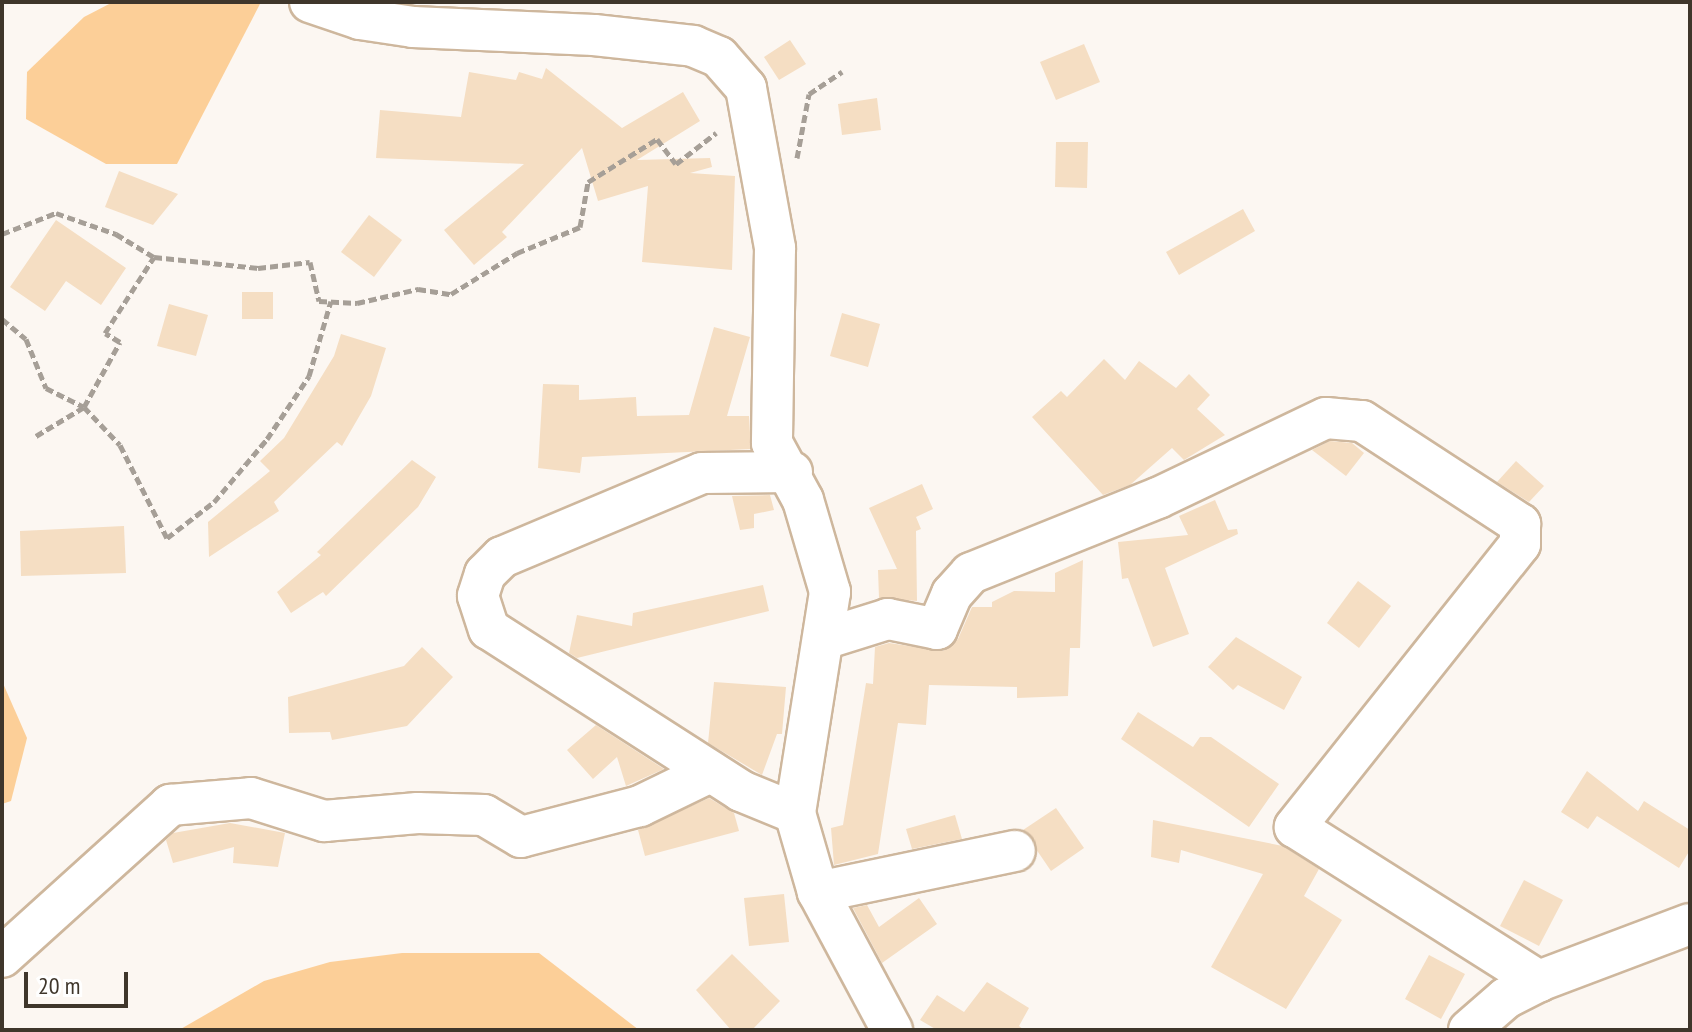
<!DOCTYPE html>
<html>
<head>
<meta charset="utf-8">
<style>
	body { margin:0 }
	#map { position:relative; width:1692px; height:1032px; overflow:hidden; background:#fcf7f2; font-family:"PT Sans Narrow",sans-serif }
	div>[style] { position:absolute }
	.green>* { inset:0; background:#fccf98 }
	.building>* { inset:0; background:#f5dec3 }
	.path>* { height:5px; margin-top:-2.5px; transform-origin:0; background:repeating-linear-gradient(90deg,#a69f97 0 8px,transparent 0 12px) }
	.roads { filter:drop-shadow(2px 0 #ceb79d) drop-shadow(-2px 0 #ceb79d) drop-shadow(0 2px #ceb79d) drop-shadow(0 -2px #ceb79d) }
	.street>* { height:40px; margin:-20px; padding:0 20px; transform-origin:20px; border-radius:20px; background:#fff }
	span { translate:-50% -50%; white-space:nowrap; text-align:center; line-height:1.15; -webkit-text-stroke:8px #fff; paint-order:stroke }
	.frame { position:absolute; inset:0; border:4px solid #3f362b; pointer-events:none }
	.scale { position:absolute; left:24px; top:972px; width:104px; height:36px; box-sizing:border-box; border:4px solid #3f362b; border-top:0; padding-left:10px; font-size:24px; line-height:28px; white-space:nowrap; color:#3f362b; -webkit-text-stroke:6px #fff; paint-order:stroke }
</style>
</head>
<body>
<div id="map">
	<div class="green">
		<i style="clip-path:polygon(113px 2px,261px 2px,177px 164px,106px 164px,26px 119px,27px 72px,84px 17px)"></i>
		<i style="clip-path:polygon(2px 681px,27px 738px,11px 801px,2px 804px)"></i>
		<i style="clip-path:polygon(402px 953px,539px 953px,639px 1030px,179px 1030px,264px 981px,330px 962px)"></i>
	</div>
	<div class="building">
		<i style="clip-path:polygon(790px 40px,806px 64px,779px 80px,764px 57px)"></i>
		<i style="clip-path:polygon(1084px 44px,1100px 82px,1056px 100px,1040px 62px)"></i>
		<i style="clip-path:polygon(546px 68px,622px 128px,683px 92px,700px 121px,637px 160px,710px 158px,712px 167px,690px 173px,735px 176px,732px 270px,642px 262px,648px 186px,598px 201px,582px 148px,502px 232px,507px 237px,474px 265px,444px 230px,524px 164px,376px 158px,380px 110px,461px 117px,469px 72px,516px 80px,519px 72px,542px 79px)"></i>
		<i style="clip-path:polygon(877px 98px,881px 130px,842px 135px,838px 104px)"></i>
		<i style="clip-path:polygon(1056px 142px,1088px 142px,1087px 188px,1055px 187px)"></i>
		<i style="clip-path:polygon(119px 171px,178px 194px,153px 225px,105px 207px)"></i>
		<i style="clip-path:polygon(1243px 209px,1255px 231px,1179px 275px,1166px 252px)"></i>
		<i style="clip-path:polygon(369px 215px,402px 240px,374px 277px,341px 252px)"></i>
		<i style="clip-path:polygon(56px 220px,126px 268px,101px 305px,66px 281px,45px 311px,10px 287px)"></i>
		<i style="clip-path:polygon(242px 292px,273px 292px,273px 319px,242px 319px)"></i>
		<i style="clip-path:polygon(169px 304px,208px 315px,196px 356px,157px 346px)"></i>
		<i style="clip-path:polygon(842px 313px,880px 324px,868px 367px,830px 356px)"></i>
		<i style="clip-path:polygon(714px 327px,750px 337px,727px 416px,749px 416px,751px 449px,582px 457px,580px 473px,538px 468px,543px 384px,579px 385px,579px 400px,636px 397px,637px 416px,689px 415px)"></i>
		<i style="clip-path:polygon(341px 334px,386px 348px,371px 396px,342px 446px,337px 442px,274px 502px,279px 511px,209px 557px,208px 522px,270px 471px,260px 461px,284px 438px,334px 356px)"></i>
		<i style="clip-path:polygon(1104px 359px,1125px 380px,1139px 361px,1176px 388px,1189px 374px,1210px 395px,1197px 409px,1225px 435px,1184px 460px,1172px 448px,1130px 485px,1103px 495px,1032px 417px,1061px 391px,1067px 397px)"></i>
		<i style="clip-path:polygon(1330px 441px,1352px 443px,1364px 453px,1346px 476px,1312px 450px)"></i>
		<i style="clip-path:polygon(412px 460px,436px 477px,418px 507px,326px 596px,323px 592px,291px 613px,277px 592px,321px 555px,317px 552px)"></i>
		<i style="clip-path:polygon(1516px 461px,1544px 486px,1529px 502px,1497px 482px)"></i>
		<i style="clip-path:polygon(922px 484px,933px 509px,916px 517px,921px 529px,916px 531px,917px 601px,879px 598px,878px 570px,897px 569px,869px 508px)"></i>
		<i style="clip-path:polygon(770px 495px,774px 510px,754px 514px,754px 528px,740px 530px,732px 496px)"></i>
		<i style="clip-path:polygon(1215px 500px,1228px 530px,1237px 529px,1238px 534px,1165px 568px,1189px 634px,1153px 647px,1128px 578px,1122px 579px,1118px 542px,1188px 535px,1179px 516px)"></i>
		<i style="clip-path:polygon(124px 526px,126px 573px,21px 576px,20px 531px)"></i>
		<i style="clip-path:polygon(1083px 560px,1080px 648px,1070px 648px,1068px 696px,1017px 698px,1017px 687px,929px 685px,926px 725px,898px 723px,878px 854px,834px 865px,831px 828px,843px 825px,866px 683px,873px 684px,875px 647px,889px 643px,943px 651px,958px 639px,972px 607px,992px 607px,992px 602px,1014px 591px,1055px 592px,1055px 573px)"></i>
		<i style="clip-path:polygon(1358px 581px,1391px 606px,1359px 648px,1327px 623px)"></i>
		<i style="clip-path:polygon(763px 585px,769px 611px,577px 658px,569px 653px,577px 615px,632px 626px,633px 613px)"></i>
		<i style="clip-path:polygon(1236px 637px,1302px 677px,1284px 710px,1238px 685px,1233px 690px,1208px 667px)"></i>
		<i style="clip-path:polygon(422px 647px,453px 677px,407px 726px,332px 740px,330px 732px,289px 733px,288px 697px,404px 666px)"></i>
		<i style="clip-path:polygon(714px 682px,786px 687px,782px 734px,777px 734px,762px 775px,708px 743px)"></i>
		<i style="clip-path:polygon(1138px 712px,1193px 747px,1200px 737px,1211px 737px,1279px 784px,1249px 827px,1121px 739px)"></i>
		<i style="clip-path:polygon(596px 725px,664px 769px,626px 786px,617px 757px,593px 779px,567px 750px)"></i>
		<i style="clip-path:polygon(1587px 771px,1638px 811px,1644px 801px,1690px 830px,1690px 850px,1679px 868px,1597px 816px,1588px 829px,1561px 812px)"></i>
		<i style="clip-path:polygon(709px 798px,734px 813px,739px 831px,645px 856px,638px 830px)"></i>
		<i style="clip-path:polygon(1056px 808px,1084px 848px,1051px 871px,1023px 830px)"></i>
		<i style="clip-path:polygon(955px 815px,962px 839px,912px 849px,906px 829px)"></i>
		<i style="clip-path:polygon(1153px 820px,1283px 846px,1319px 869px,1304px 896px,1342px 920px,1286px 1009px,1211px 967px,1263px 874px,1181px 850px,1179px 863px,1151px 857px)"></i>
		<i style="clip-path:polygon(230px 823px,285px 833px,278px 867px,233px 863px,234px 847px,173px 863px,166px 840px,173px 833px)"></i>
		<i style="clip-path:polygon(1524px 880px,1563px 900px,1539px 946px,1500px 926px)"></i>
		<i style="clip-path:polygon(784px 894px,789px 942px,749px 946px,744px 898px)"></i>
		<i style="clip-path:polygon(919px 898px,937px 924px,882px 963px,853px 908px,867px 905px,879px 927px)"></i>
		<i style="clip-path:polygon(732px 954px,780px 1001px,752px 1030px,731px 1030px,696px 990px)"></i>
		<i style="clip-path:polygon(1429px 955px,1465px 974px,1441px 1019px,1405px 999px)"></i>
		<i style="clip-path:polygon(987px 982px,1029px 1008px,1019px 1026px,1024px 1030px,937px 1030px,920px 1020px,937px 995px,964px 1012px)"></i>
	</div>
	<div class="path">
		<i style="left:797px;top:158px;width:65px;rotate:-79.4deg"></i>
		<i style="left:809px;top:94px;width:40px;rotate:-34deg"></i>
		<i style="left:2px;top:234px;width:58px;rotate:-21.3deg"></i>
		<i style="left:56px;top:213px;width:64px;rotate:19.3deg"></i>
		<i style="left:116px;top:234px;width:44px;rotate:31.2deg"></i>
		<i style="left:154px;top:257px;width:105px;rotate:6deg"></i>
		<i style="left:258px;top:268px;width:52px;rotate:-6.6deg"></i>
		<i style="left:310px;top:262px;width:40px;rotate:77deg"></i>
		<i style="left:319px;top:301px;width:38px;rotate:3deg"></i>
		<i style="left:357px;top:303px;width:63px;rotate:-12.9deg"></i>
		<i style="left:418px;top:289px;width:33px;rotate:9deg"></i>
		<i style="left:451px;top:294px;width:78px;rotate:-31.8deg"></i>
		<i style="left:517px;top:253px;width:68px;rotate:-22.4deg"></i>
		<i style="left:580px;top:227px;width:46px;rotate:-79.9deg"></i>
		<i style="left:588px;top:182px;width:81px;rotate:-31.9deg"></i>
		<i style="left:657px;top:139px;width:31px;rotate:53deg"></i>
		<i style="left:676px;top:164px;width:51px;rotate:-37.8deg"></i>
		<i style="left:2px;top:319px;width:31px;rotate:40deg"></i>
		<i style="left:26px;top:339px;width:53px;rotate:67.8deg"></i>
		<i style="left:46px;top:388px;width:42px;rotate:26.6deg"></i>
		<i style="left:84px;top:407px;width:52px;rotate:46.5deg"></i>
		<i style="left:120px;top:445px;width:104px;rotate:63.2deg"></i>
		<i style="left:167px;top:538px;width:59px;rotate:-37.5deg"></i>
		<i style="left:214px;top:502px;width:82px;rotate:-49.9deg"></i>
		<i style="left:267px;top:439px;width:76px;rotate:-56.3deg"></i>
		<i style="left:309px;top:376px;width:78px;rotate:-73.7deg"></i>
		<i style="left:36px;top:436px;width:56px;rotate:-31.1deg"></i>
		<i style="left:84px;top:407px;width:74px;rotate:-61deg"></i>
		<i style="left:120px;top:342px;width:17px;rotate:-149deg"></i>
		<i style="left:105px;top:333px;width:90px;rotate:-57.2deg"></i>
	</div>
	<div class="roads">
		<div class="street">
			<i style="left:310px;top:2px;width:53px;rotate:18.8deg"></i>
			<i style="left:360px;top:19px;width:54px;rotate:8.6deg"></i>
			<i style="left:413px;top:27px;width:181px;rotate:2.5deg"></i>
			<i style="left:594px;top:35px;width:100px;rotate:6.3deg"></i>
			<i style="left:693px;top:46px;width:28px;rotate:23deg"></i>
			<i style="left:719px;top:57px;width:41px;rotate:48.9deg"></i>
			<i style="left:746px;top:88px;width:163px;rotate:79.7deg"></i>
			<i style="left:775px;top:248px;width:195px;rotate:90.9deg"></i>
			<i style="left:772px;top:443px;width:65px;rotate:61.5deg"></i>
			<i style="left:803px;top:500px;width:96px;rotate:73.6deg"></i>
			<i style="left:830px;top:592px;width:224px;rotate:99deg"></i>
			<i style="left:795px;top:813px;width:82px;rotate:73.8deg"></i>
			<i style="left:818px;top:892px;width:157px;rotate:61.8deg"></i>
			<i style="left:792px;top:472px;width:90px;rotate:179.4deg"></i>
			<i style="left:702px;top:473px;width:217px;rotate:157.2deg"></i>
			<i style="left:502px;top:557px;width:24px;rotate:135deg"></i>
			<i style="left:485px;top:574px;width:23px;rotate:108deg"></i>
			<i style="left:478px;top:596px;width:35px;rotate:72deg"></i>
			<i style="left:489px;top:629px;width:300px;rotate:32.7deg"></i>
			<i style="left:741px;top:791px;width:58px;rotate:22.2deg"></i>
			<i style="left:824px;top:639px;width:67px;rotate:-17.4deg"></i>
			<i style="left:888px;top:619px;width:50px;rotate:11.5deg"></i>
			<i style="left:937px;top:629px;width:38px;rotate:-67deg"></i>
			<i style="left:952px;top:594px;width:28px;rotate:-48deg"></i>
			<i style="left:971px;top:573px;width:201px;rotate:-21.9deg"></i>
			<i style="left:1158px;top:498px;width:186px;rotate:-25.5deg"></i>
			<i style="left:1326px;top:418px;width:36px;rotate:5deg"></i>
			<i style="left:1362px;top:421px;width:189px;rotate:33.1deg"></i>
			<i style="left:1520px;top:524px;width:20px;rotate:90deg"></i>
			<i style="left:1520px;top:544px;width:362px;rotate:128.5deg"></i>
			<i style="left:1295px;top:827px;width:289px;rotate:32.3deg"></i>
			<i style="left:818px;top:892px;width:201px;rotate:-11.8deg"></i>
			<i style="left:2px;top:957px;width:227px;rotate:-42.1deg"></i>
			<i style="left:170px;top:805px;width:81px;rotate:-4.9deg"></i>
			<i style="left:251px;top:798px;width:77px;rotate:17.5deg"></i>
			<i style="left:324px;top:821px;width:94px;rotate:-4.9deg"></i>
			<i style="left:418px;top:813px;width:66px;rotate:1.7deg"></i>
			<i style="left:484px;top:815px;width:43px;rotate:30.7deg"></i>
			<i style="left:521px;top:837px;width:123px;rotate:-14.6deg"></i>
			<i style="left:640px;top:806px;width:78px;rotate:-25.9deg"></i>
			<i style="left:1469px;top:1030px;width:49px;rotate:-40.9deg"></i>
			<i style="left:1506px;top:998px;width:37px;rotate:-27deg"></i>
			<i style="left:1539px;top:981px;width:161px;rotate:-20.7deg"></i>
		</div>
	</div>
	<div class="frame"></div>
	<div class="scale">20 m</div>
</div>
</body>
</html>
